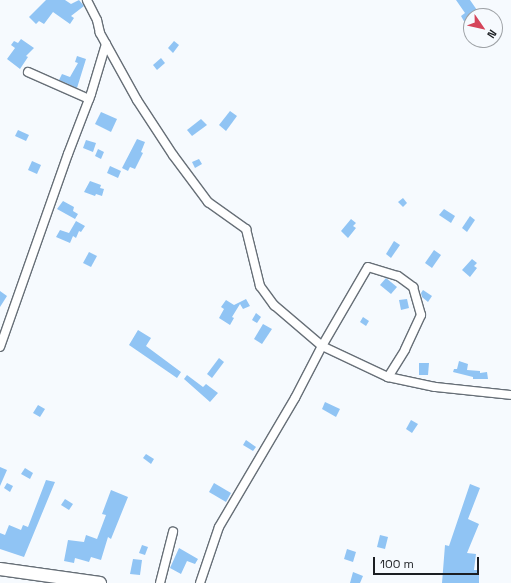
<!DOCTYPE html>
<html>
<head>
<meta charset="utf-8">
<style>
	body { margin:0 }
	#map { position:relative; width:511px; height:583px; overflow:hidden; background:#f6fafe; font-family:"Space Grotesk",sans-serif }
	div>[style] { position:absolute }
	.building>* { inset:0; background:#90c4f4 }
	.roads { filter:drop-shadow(1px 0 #676f77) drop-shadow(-1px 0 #676f77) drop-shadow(0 1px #676f77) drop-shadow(0 -1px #676f77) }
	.minor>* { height:8px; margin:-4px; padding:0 4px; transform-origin:4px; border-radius:4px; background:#fff }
	.highway>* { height:12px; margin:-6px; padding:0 6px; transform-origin:6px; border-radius:6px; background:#fff }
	span { translate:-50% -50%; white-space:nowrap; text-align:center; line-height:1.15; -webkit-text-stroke:3px #f6fafe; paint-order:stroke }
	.north { position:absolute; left:463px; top:8px; width:40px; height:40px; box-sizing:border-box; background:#f6fafe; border:1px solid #9ea2a6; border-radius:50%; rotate:124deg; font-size:11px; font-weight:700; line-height:16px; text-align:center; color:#1b1e22 }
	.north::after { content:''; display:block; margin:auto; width:14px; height:18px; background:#d5455a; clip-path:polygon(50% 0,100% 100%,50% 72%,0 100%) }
	.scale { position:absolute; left:373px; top:557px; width:106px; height:18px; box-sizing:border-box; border:2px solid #1b1e22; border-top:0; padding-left:5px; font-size:12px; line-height:14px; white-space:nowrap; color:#1b1e22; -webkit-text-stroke:3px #f6fafe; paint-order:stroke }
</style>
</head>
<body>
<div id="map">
	<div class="building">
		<i style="clip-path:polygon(46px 0,65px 0,71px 4px,79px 0,84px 6px,71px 16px,74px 18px,70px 24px,53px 12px,44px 24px,39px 21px,36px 24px,29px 17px)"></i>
		<i style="clip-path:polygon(456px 0,470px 0,479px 13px,471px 16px,471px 19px,465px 23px,461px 16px,465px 13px)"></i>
		<i style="clip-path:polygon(21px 39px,34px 48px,26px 56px,28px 57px,20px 69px,7px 59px,15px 48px,11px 45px,14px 41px,18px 43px)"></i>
		<i style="clip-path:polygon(174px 41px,179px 45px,173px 53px,168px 48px)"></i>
		<i style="clip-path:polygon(77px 56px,86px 59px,77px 88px,59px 80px,62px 74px,70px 77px,78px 63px,75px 62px)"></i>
		<i style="clip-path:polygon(161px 58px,165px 63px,157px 70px,153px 65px)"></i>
		<i style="clip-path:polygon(230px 111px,237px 116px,226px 131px,219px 125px)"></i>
		<i style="clip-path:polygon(101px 112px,117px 119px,111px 132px,95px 124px)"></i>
		<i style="clip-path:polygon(201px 119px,207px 125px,192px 136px,187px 130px)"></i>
		<i style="clip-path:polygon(18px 130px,29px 135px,26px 141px,15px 136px)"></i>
		<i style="clip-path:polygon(137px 139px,145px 142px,141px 152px,143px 153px,135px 169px,130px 167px,128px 171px,122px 168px)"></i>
		<i style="clip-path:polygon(86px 140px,96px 143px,93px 152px,83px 148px)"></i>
		<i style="clip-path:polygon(98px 149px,104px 152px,101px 159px,95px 156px)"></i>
		<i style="clip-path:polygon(199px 159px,202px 164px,195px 168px,192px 162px)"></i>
		<i style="clip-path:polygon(32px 161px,41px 165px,37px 174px,28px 170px)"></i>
		<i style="clip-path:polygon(110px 166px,121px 171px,118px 178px,107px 173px)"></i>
		<i style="clip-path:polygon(90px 181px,101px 185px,100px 188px,104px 189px,102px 196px,96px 194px,95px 196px,84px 192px)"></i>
		<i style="clip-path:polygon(403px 198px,407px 203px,403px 207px,398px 202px)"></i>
		<i style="clip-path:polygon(63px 201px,74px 207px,73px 211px,78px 214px,75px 219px,57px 209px)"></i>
		<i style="clip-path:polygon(444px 209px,455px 216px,451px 223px,439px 215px)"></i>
		<i style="clip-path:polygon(470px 216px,475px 220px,467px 232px,462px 228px)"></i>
		<i style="clip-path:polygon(351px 219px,356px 223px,353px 226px,356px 228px,348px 238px,341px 231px)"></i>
		<i style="clip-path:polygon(76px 221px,85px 226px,81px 232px,79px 231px,76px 238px,73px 236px,70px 243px,56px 237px,60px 230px,69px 233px)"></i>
		<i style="clip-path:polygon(394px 241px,400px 245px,391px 258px,386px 254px)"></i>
		<i style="clip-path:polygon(434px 250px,441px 255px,432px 268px,425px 263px)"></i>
		<i style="clip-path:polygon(89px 252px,97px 256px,91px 267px,83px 263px)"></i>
		<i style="clip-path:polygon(472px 259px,477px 263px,474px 266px,477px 268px,470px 277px,462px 270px)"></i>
		<i style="clip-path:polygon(386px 278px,397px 287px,391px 294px,380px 285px)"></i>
		<i style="clip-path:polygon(423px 290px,432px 296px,428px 302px,422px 297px,421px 293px)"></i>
		<i style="clip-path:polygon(0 291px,7px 296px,0 307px)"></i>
		<i style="clip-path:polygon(246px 299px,250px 306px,243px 309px,240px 304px,232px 317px,234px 318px,230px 325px,219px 318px,224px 309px,221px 307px,226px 300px,234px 305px)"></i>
		<i style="clip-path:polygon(407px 299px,409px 308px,401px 310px,399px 300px)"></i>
		<i style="clip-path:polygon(256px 313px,261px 317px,257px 323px,252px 320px)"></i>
		<i style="clip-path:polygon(363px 317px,369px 321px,366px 326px,360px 322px)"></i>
		<i style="clip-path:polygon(263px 324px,272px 329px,262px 344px,254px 339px)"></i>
		<i style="clip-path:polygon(138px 330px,151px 338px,146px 346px,181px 372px,177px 378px,129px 345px)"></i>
		<i style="clip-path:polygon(219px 358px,224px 362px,212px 378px,207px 374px)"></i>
		<i style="clip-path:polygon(459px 361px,468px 364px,467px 370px,480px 371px,480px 373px,487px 372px,488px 379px,473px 379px,473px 377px,453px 372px,454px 369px,457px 369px)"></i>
		<i style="clip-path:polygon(419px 363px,429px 363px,428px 375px,419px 375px)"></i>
		<i style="clip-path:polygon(187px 375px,203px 387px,206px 384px,218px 393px,210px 402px,184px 379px)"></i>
		<i style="clip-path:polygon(325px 402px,340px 409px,336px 417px,322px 409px)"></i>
		<i style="clip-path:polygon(38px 405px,45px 409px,40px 417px,33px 413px)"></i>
		<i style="clip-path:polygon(411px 420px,418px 424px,412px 433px,406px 429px)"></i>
		<i style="clip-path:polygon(246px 440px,256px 447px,253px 451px,243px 445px)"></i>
		<i style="clip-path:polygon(146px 454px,154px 459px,151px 464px,143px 458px)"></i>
		<i style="clip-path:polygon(0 467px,7px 470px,0 486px)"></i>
		<i style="clip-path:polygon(25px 468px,33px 473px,30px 479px,21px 474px)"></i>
		<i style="clip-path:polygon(46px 480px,55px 482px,24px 557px,0 549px,0 533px,5px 535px,9px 525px,21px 530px,23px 525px,28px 527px)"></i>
		<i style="clip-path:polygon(7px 483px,13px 486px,10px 492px,4px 488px)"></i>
		<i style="clip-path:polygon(214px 483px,231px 493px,226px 502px,209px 492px)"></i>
		<i style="clip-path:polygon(470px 484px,480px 488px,468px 519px,479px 524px,467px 553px,476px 554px,474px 570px,479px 570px,479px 583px,442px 583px,445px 545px,449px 546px)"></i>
		<i style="clip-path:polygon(111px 490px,128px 497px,111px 539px,108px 537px,101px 560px,91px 557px,89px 562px,75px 558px,74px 563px,64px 561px,68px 540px,84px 542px,86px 535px,97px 539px,106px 515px,102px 514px)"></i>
		<i style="clip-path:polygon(65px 499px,73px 504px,69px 510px,61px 505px)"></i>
		<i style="clip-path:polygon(380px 535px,388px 537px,385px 549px,377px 547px)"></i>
		<i style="clip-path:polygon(142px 545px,148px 547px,145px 555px,139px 553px)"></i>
		<i style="clip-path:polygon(179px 548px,198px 559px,195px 564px,187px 561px,181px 574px,170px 568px)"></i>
		<i style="clip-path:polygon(347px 549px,356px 552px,353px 562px,344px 559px)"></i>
		<i style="clip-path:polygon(133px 559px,142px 560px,140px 575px,130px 574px)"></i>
		<i style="clip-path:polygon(353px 572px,363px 576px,360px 583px,350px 583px)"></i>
	</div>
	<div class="roads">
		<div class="minor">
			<i style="left:106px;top:44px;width:64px;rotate:61deg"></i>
			<i style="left:137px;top:100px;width:66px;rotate:56.8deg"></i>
			<i style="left:173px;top:155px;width:59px;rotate:53.3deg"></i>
			<i style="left:208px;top:202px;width:47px;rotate:35.4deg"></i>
			<i style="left:246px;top:229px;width:59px;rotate:76.2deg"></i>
			<i style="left:260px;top:286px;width:24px;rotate:54deg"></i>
			<i style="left:274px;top:305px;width:63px;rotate:40.5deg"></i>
			<i style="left:322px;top:346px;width:73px;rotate:25.2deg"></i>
			<i style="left:388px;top:377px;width:48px;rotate:12deg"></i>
			<i style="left:435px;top:387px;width:76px;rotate:6deg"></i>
			<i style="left:28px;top:72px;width:67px;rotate:23.9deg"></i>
			<i style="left:0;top:347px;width:205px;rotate:-70.6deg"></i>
			<i style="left:68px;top:154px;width:64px;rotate:-69deg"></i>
			<i style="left:91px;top:94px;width:52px;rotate:-73.3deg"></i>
			<i style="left:106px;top:44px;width:13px;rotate:-119deg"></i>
			<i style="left:100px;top:33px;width:13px;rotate:-103deg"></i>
			<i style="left:97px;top:20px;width:22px;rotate:-117deg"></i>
			<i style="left:160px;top:583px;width:53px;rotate:-75.7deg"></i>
			<i style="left:200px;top:583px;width:59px;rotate:-71.3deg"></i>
			<i style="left:219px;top:527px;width:150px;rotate:-59.5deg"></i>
			<i style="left:295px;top:398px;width:59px;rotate:-62.6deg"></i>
			<i style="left:322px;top:346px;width:91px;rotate:-59.8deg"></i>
			<i style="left:368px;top:267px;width:31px;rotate:17deg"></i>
			<i style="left:398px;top:276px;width:19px;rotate:36deg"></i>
			<i style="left:413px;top:287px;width:29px;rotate:74deg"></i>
			<i style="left:421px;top:315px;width:38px;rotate:115deg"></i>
			<i style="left:405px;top:350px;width:32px;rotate:122deg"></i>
		</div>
		<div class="highway">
			<i style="left:0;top:569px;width:101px;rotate:8deg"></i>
		</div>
	</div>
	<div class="north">N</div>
	<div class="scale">100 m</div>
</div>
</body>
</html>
